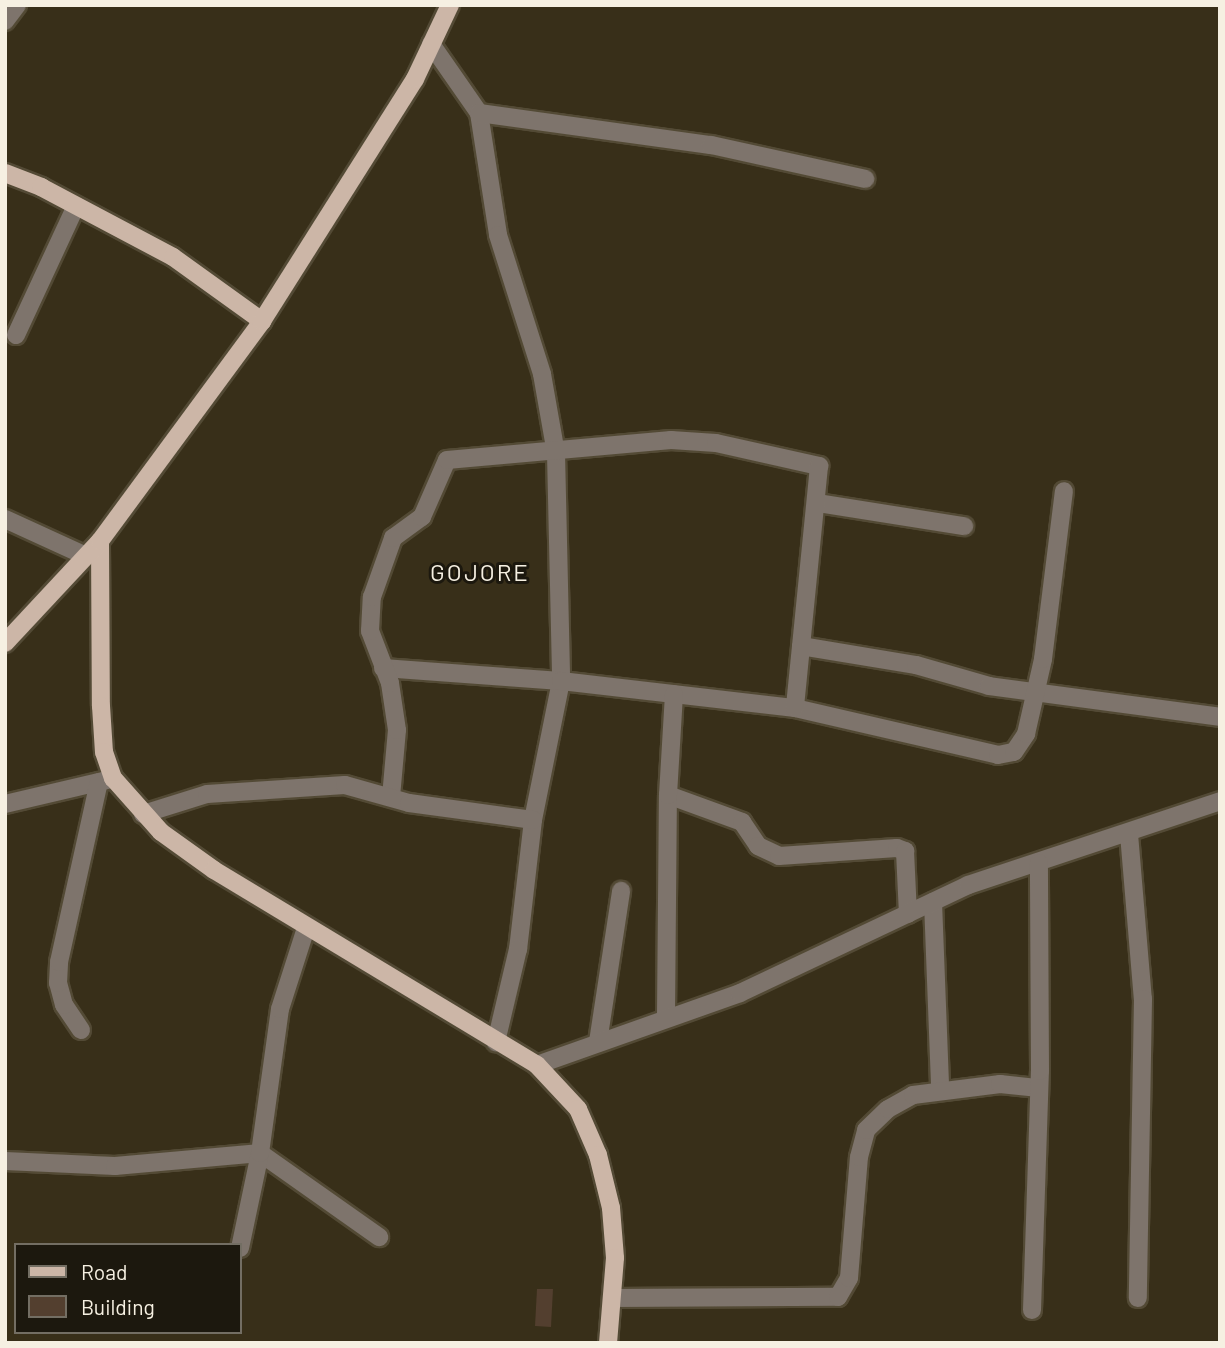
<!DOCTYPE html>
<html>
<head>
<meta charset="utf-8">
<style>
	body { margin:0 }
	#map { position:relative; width:1225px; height:1348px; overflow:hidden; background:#382f19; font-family:Barlow,sans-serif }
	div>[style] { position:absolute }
	.building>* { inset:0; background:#533f2f }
	.roads { filter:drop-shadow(2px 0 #534a35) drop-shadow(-2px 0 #534a35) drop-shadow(0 2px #534a35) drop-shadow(0 -2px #534a35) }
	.minor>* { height:18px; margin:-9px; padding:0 9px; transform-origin:9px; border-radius:9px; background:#7e746c }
	.major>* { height:18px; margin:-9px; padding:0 9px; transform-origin:9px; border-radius:9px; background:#ccb6a7 }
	span { translate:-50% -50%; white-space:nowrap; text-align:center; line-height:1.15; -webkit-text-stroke:6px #1c180e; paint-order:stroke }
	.quarter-label { font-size:24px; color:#f6f0e2; letter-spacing:2px }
	.frame { position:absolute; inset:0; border:7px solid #f6f0e2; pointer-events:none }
	.legend { position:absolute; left:14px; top:1243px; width:228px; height:91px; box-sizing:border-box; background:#1c180e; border:2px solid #736e63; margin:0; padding:9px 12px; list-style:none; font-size:21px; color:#f6f0e2 }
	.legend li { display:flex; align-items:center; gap:14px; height:35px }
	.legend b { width:35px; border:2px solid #736e63 }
</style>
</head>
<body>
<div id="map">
	<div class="building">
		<i style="clip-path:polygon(537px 1289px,553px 1289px,551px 1327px,535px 1326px)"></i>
	</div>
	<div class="roads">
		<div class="minor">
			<i style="left:5px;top:21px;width:20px;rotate:-53deg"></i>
			<i style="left:431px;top:44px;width:84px;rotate:55.2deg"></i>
			<i style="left:479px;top:113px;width:123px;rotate:81.1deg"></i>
			<i style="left:498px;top:235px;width:146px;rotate:72.4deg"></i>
			<i style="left:542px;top:374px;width:80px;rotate:80deg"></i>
			<i style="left:556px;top:453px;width:228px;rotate:88.7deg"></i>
			<i style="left:561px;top:681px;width:142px;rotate:101.4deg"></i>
			<i style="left:533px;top:820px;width:130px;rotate:96.6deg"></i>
			<i style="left:518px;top:949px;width:96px;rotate:103.3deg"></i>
			<i style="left:479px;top:113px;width:234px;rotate:7.9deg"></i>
			<i style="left:711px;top:145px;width:158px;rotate:12.4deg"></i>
			<i style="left:16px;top:335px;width:142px;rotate:-65.1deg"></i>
			<i style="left:818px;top:503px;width:148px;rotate:9deg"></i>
			<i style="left:5px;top:519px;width:89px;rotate:24.6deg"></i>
			<i style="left:801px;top:646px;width:117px;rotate:9.4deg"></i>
			<i style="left:916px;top:665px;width:76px;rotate:16deg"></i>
			<i style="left:989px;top:686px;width:233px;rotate:7.6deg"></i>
			<i style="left:383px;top:668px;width:178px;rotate:4.2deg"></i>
			<i style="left:561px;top:681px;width:236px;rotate:6.6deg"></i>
			<i style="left:795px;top:708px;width:208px;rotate:13deg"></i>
			<i style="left:998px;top:755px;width:16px;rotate:-11deg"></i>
			<i style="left:1014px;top:752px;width:22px;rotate:-56deg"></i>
			<i style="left:1026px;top:734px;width:77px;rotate:-77.2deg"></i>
			<i style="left:1043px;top:659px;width:169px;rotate:-82.9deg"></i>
			<i style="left:668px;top:795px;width:79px;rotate:20deg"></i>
			<i style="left:742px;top:822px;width:29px;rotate:56deg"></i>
			<i style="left:758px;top:846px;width:23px;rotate:25deg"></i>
			<i style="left:779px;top:856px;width:118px;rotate:-3.9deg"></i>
			<i style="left:897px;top:848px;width:9px;rotate:21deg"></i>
			<i style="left:905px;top:851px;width:63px;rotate:87.3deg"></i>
			<i style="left:391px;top:797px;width:67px;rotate:-84.9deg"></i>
			<i style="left:397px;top:730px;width:48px;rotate:-98.5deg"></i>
			<i style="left:390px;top:683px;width:56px;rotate:-111deg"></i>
			<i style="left:370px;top:631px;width:34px;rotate:-87deg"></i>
			<i style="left:372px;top:597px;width:63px;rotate:-70.4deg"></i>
			<i style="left:393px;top:538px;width:36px;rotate:-36deg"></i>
			<i style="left:422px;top:517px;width:62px;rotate:-66.3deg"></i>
			<i style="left:447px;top:460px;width:225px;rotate:-5.1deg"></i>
			<i style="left:671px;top:440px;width:45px;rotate:3.8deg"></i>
			<i style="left:716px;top:443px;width:106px;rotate:12.6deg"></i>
			<i style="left:819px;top:466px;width:243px;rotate:95.7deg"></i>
			<i style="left:5px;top:804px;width:105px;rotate:-13.2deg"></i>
			<i style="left:143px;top:814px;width:67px;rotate:-17.4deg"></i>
			<i style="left:207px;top:794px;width:138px;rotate:-3.7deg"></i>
			<i style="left:345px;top:785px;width:66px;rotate:15.7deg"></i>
			<i style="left:409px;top:803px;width:125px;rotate:7.8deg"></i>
			<i style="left:1129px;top:834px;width:166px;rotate:85.2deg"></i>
			<i style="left:1143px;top:999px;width:299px;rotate:91deg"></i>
			<i style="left:933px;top:902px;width:186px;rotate:87.8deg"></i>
			<i style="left:666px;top:1016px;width:221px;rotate:-89.5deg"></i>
			<i style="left:668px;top:795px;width:101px;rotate:-86.6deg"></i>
			<i style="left:81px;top:1030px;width:30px;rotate:-124deg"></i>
			<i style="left:64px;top:1005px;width:23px;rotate:-105deg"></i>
			<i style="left:58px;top:983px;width:21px;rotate:-87deg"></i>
			<i style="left:59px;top:962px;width:184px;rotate:-77.5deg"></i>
			<i style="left:598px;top:1042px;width:153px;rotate:-81.3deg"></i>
			<i style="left:537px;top:1065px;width:215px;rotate:-19.5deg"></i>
			<i style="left:740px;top:993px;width:252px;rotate:-25.3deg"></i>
			<i style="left:968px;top:885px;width:266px;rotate:-18.4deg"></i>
			<i style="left:5px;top:1161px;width:110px;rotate:2.6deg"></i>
			<i style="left:115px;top:1166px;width:146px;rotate:-5.1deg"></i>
			<i style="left:260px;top:1153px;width:146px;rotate:35.2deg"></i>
			<i style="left:240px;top:1248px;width:97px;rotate:-78.1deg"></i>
			<i style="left:260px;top:1153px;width:145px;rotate:-82.1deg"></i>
			<i style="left:280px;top:1009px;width:85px;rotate:-72.2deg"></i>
			<i style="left:612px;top:1298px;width:226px;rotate:-0.3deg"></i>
			<i style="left:838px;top:1297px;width:22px;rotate:-60deg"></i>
			<i style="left:849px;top:1278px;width:121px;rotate:-85.3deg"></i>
			<i style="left:859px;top:1157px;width:28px;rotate:-75deg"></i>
			<i style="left:866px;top:1130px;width:30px;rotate:-44deg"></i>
			<i style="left:888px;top:1109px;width:29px;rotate:-29deg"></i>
			<i style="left:913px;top:1095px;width:88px;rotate:-7.2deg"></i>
			<i style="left:1000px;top:1084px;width:39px;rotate:6deg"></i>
			<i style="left:1032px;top:1310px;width:239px;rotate:-88.1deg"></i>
			<i style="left:1040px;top:1071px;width:208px;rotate:-90.3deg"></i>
		</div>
		<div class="major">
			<i style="left:5px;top:173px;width:39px;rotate:21deg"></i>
			<i style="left:41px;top:187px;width:149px;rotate:27.9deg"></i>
			<i style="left:173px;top:257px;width:110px;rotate:35.7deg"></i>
			<i style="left:100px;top:541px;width:165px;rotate:89.7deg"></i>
			<i style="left:101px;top:706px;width:46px;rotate:86.3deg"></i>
			<i style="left:104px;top:752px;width:28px;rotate:71deg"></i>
			<i style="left:113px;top:778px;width:72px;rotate:48.4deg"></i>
			<i style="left:161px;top:832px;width:65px;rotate:35.6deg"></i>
			<i style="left:214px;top:870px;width:377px;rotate:31.1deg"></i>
			<i style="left:537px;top:1065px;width:60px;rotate:47deg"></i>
			<i style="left:578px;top:1109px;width:50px;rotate:66.5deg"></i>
			<i style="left:598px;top:1155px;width:55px;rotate:76.2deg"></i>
			<i style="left:611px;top:1208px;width:50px;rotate:85.4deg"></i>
			<i style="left:615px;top:1258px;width:85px;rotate:94.7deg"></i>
			<i style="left:5px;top:643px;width:139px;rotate:-47deg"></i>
			<i style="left:100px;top:541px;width:273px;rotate:-53.6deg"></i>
			<i style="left:262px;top:321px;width:286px;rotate:-57.7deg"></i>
			<i style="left:415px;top:79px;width:82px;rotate:-64.7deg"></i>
		</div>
	</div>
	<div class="quarter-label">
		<span style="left:480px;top:572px">GOJORE</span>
	</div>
	<div class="frame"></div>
	<ul class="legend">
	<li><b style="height:9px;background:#ccb6a7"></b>Road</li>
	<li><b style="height:19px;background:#533f2f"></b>Building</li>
	</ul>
</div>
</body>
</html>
